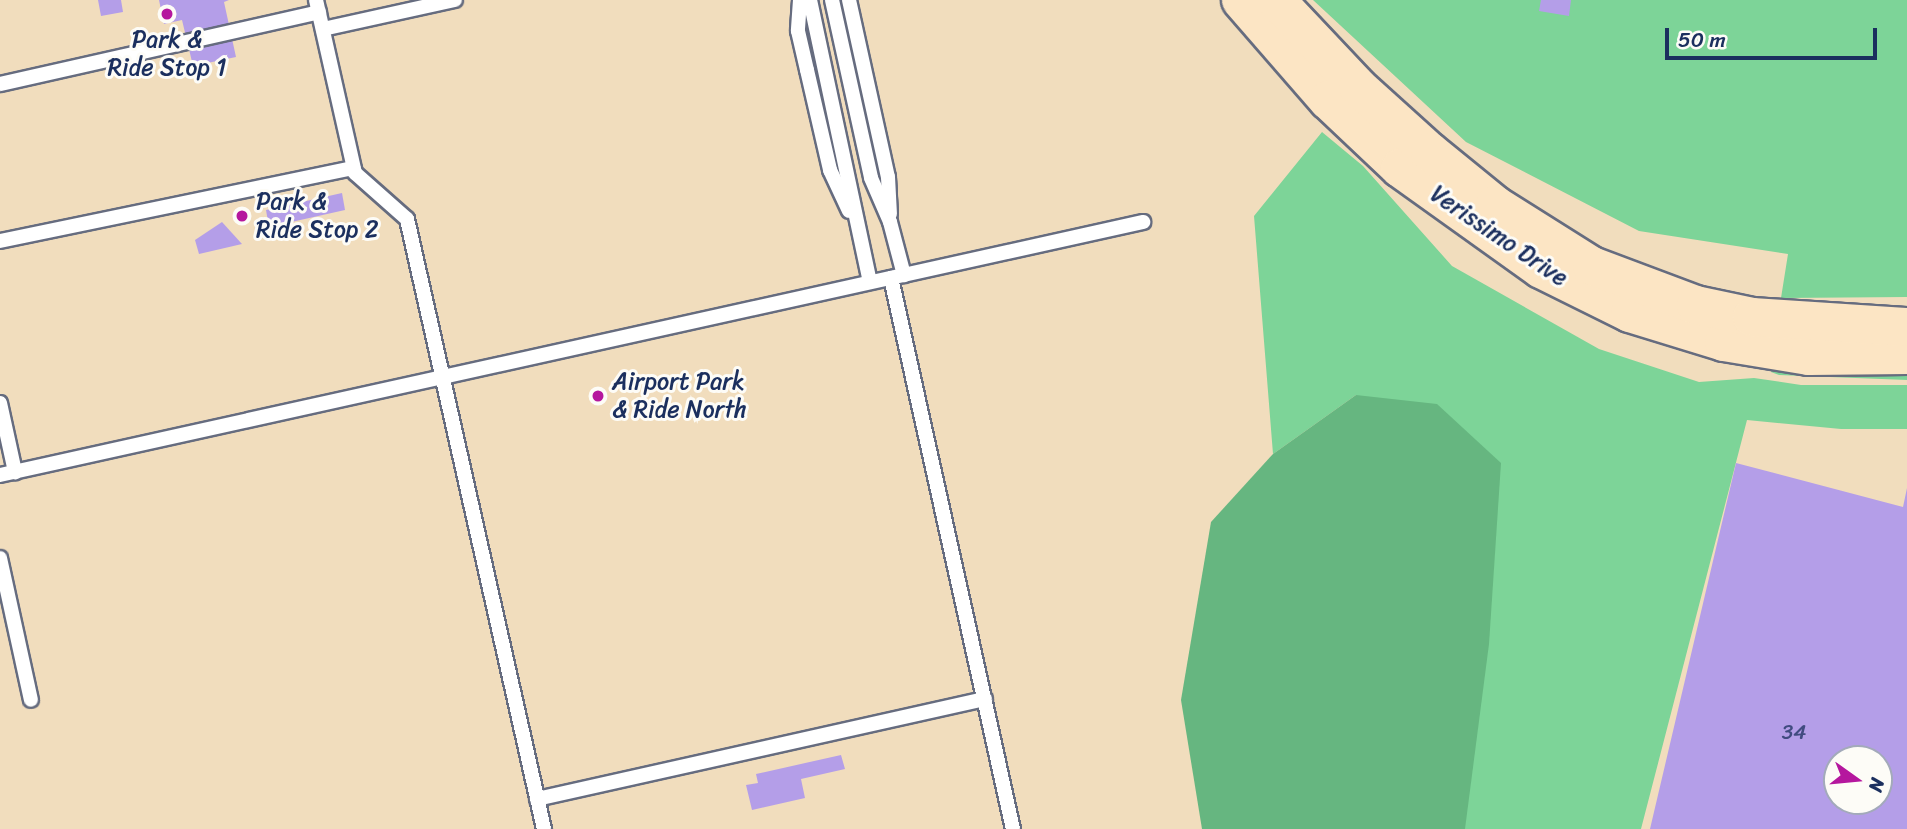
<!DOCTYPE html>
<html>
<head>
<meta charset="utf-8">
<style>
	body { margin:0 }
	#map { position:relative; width:1907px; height:829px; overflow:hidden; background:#f1ddbd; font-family:Sriracha,sans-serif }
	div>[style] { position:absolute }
	.green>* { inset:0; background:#7dd498 }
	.forest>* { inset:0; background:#66b680 }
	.building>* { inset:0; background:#b49ee8 }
	.roads { filter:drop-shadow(2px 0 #666c7f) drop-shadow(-2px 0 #666c7f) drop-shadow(0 2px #666c7f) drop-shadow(0 -2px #666c7f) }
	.lane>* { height:14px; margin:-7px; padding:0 7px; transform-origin:7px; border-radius:7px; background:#fff }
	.secondary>* { height:38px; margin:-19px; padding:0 19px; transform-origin:19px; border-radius:19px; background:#fce5c4 }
	.dots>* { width:19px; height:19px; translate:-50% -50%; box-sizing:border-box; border:4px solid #fdfcf7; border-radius:50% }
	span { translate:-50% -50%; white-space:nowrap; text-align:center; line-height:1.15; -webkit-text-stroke:6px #fdfcf7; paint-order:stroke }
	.number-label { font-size:21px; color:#414b80 }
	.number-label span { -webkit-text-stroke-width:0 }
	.poi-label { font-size:24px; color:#1b2f5e }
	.left { translate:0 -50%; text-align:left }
	.street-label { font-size:24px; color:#1b2f5e }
	.north { position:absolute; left:1823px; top:745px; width:70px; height:70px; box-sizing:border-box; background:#fdfcf7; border:2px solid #a3aaba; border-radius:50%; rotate:105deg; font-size:19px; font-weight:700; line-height:28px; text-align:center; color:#1b2f5e }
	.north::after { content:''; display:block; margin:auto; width:24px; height:32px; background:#b5179e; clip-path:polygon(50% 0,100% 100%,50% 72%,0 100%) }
	.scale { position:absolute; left:1665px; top:28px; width:212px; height:32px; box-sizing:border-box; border:4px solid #1b2f5e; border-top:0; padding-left:9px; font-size:21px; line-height:24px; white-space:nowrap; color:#1b2f5e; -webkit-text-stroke:5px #fdfcf7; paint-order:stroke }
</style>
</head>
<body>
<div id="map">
	<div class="green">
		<i style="clip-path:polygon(1313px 0,1907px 0,1907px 297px,1781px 298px,1788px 254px,1639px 231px,1466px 142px)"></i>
		<i style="clip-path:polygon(1322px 132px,1363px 166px,1452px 266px,1599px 349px,1699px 382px,1754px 378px,1801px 385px,1907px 385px,1907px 429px,1841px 429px,1747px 420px,1641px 829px,1465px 829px,1356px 395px,1273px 454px,1254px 216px)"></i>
		<i style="clip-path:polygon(1773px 366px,1907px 372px,1907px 380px,1779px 375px,1771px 372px)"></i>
	</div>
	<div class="forest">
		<i style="clip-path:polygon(1356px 395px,1437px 404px,1501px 463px,1489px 644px,1465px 829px,1202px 829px,1181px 700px,1211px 522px,1273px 454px)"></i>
	</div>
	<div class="building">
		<i style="clip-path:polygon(98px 0,121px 0,123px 12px,101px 16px)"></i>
		<i style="clip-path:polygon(159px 0,229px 0,224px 2px,236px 57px,193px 66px,182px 20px,164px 24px)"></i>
		<i style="clip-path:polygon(1541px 0,1571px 0,1569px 16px,1539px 11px)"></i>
		<i style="clip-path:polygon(342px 193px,345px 210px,269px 227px,266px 210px)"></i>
		<i style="clip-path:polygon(222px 222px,242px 244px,199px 254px,195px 240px)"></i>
		<i style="clip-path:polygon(evenodd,1736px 463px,1903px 507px,1907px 488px,1907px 829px,1650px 829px,1736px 463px,1837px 759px,1879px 759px,1879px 801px,1837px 801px,1837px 759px)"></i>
		<i style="clip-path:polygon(841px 755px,845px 769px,801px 779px,805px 798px,752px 810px,746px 785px,758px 783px,756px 774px)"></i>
	</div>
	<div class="roads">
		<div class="lane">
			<i style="left:316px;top:0;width:177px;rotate:77.3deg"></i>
			<i style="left:355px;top:173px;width:69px;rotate:41.5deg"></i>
			<i style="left:407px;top:219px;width:625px;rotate:77.34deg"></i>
			<i style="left:800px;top:0;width:31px;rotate:94deg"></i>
			<i style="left:798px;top:31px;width:40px;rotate:77deg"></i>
			<i style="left:807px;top:70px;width:103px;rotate:77deg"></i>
			<i style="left:830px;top:170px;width:45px;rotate:65.1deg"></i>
			<i style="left:810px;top:0;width:288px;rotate:78deg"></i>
			<i style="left:832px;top:0;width:182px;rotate:77.6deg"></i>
			<i style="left:871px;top:178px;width:48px;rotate:66.6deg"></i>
			<i style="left:890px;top:222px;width:55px;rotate:75.2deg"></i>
			<i style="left:849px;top:0;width:181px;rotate:77.6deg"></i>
			<i style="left:888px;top:177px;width:37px;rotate:87deg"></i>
			<i style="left:323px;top:29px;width:135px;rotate:-12.4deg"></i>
			<i style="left:0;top:84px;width:327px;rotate:-12.7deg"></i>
			<i style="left:0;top:241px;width:361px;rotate:-11.7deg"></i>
			<i style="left:891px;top:278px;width:564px;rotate:77.52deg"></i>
			<i style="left:0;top:403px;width:71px;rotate:77.7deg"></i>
			<i style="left:0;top:475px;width:1171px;rotate:-12.48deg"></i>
			<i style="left:0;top:558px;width:145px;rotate:77.7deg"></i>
			<i style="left:537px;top:799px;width:459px;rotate:-12.6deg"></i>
		</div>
		<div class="secondary">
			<i style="left:1241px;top:0;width:133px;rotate:49deg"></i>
			<i style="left:1328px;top:100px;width:99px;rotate:43.4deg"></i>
			<i style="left:1400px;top:168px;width:173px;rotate:35.6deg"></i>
			<i style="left:1541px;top:269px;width:99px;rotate:26.3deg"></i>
			<i style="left:1630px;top:313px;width:98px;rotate:17.1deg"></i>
			<i style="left:1724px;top:342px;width:86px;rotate:9.4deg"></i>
			<i style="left:1809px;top:356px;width:98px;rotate:-0.6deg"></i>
			<i style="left:1276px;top:0;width:120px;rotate:46.7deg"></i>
			<i style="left:1358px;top:87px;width:97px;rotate:42.1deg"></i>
			<i style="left:1430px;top:152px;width:84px;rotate:39.2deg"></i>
			<i style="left:1495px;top:205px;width:115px;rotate:32.2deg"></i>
			<i style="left:1592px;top:266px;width:111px;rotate:20.6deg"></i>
			<i style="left:1696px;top:305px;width:57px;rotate:12.1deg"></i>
			<i style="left:1752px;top:317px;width:155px;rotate:3.7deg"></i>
		</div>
	</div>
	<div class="dots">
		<i style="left:167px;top:14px;background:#b5179e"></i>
		<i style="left:242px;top:216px;background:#b5179e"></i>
		<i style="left:598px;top:396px;background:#b5179e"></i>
	</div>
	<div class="number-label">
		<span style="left:1794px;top:732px">34</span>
	</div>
	<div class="poi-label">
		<span style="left:167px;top:54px">Park &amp;<br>Ride Stop 1</span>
		<span class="left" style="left:256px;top:216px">Park &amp;<br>Ride Stop 2</span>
		<span class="left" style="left:612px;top:396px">Airport Park<br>&amp; Ride North</span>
	</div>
	<div class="street-label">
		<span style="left:1499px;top:236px;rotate:34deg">Verissimo Drive</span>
	</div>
	<div class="north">N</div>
	<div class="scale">50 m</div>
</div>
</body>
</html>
